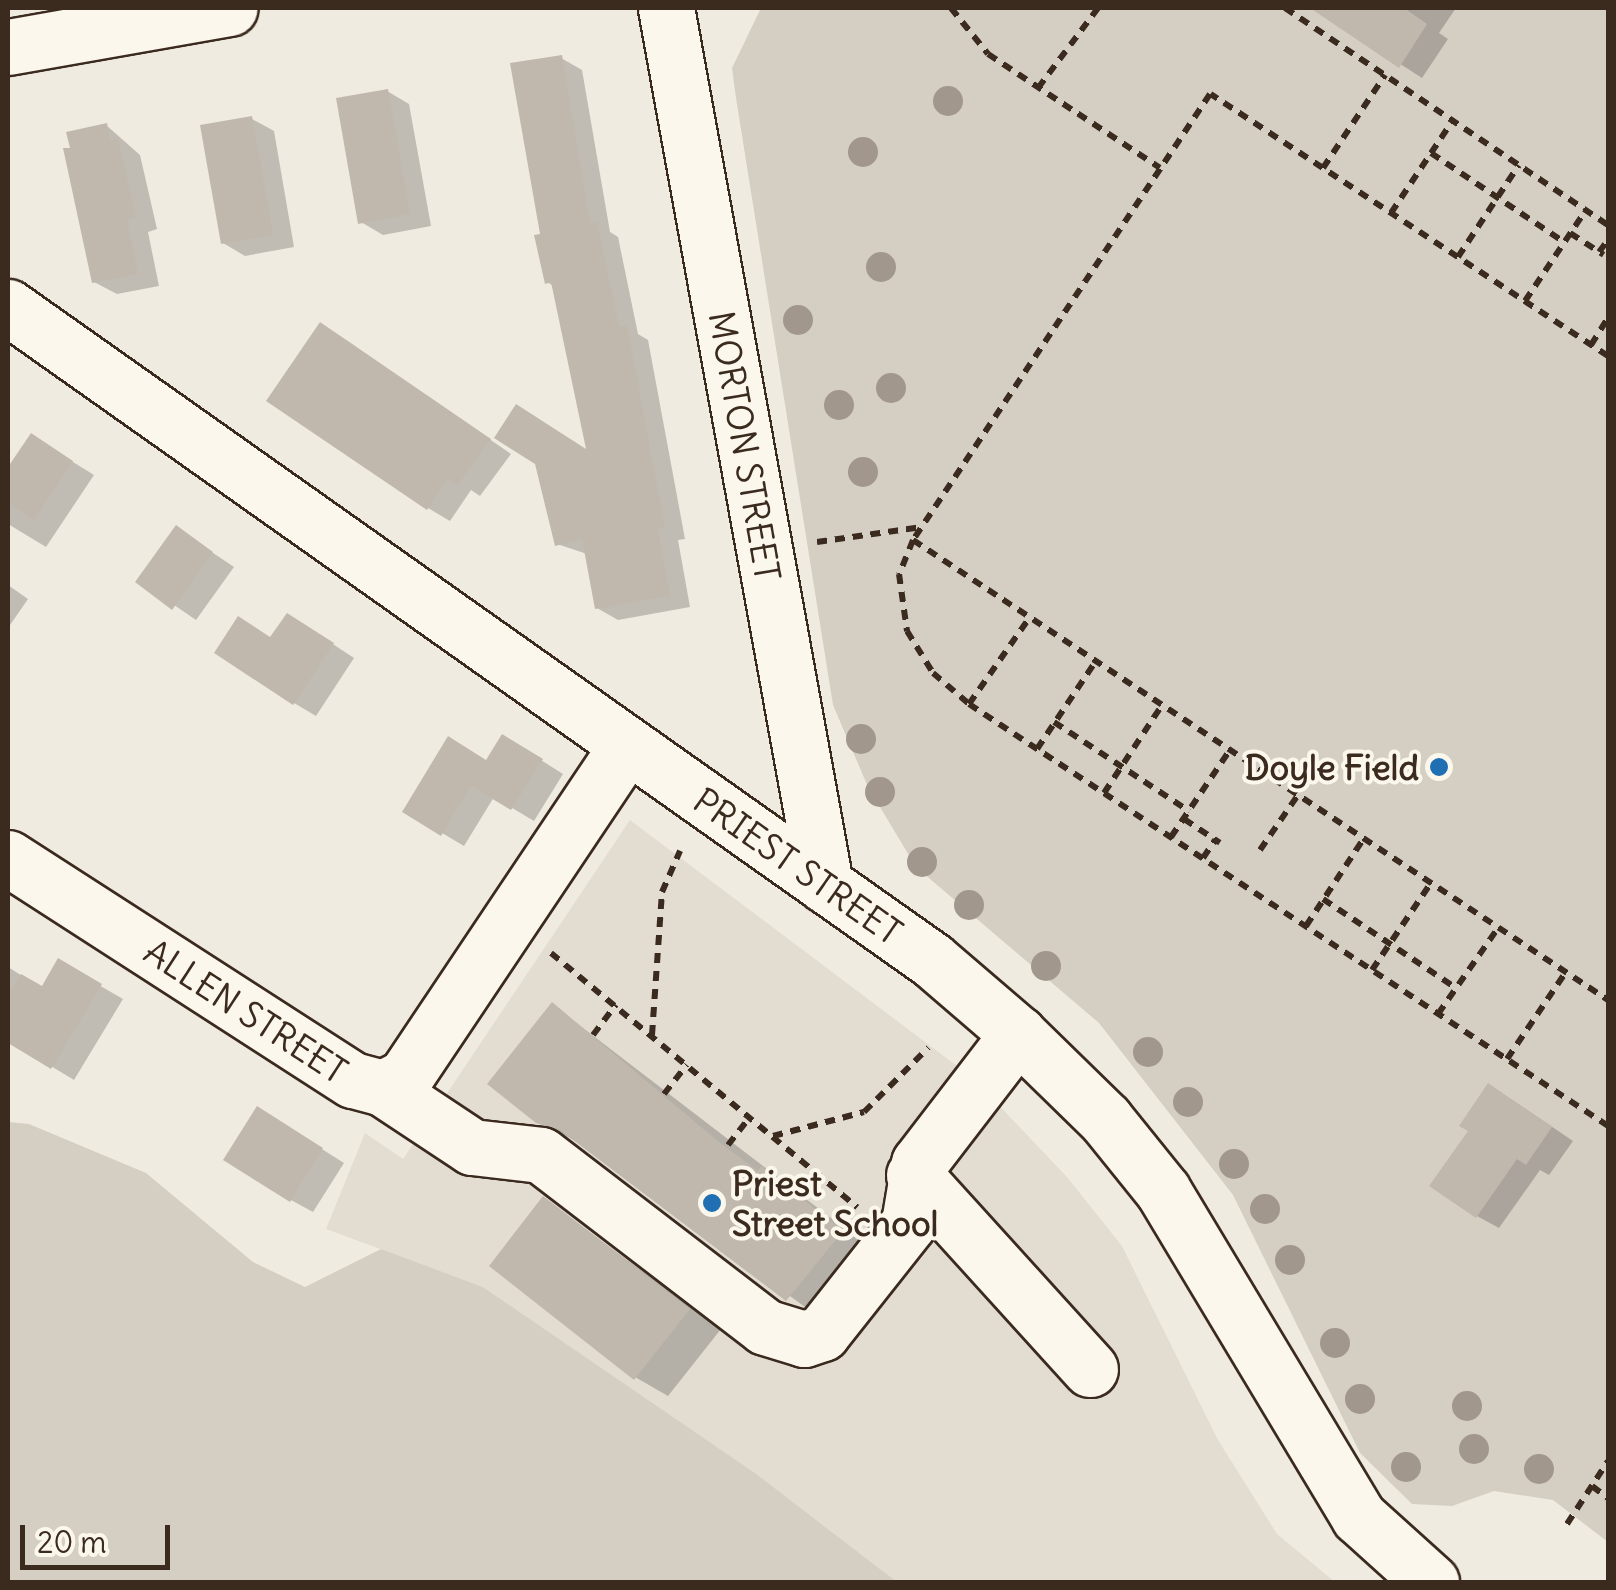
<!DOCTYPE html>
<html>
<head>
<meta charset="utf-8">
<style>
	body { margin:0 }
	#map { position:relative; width:1616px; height:1590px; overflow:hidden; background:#f0ebe0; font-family:Delius,sans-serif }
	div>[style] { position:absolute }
	.built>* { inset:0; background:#e2dcd1 }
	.green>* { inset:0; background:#d5cec3 }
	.shadow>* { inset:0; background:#0003 }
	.building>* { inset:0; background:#c0b8ad }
	.path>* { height:6px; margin-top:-3px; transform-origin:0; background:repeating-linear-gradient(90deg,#3b2a1e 0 10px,transparent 0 18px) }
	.roads { filter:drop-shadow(2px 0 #3b2a1e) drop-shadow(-2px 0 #3b2a1e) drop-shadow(0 2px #3b2a1e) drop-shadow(0 -2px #3b2a1e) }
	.minor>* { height:55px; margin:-27.5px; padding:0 27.5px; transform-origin:27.5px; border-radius:27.5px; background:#fbf7ec }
	.major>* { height:55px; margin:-27.5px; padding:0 27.5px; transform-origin:27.5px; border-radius:27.5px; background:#fbf7ec }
	.trees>* { width:30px; height:30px; margin:-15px; border-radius:50%; background:#a2978c }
	.dots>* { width:28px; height:28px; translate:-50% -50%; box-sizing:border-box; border:5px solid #fbf7ec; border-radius:50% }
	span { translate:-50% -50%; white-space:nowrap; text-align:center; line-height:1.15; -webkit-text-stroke:8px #fbf7ec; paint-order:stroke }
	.street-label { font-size:35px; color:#3b2a1e }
	.poi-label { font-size:35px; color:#3b2a1e; font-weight:700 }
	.right { translate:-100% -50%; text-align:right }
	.left { translate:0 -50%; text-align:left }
	.frame { position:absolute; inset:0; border:10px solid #3b2a1e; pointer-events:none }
	.scale { position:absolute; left:20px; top:1525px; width:150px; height:45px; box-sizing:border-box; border:5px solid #3b2a1e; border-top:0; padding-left:12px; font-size:30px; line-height:35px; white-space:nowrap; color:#3b2a1e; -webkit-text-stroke:8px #fbf7ec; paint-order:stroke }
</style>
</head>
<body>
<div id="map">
	<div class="built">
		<i style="clip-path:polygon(630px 820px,973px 1078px,1067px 1177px,1122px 1246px,1218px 1440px,1277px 1534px,1335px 1582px,897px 1582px,755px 1473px,483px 1287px,326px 1229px,365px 1133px,403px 1159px)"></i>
	</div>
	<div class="green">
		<i style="clip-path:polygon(761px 8px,1608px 8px,1608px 1542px,1553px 1500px,1494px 1491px,1452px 1506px,1412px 1504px,1360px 1453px,1233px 1195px,1099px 1023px,916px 867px,868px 787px,833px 705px,736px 98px,732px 68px)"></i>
		<i style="clip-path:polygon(8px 1122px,29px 1124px,146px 1173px,253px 1262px,305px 1287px,381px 1249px,483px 1287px,755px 1473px,897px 1582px,8px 1582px)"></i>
	</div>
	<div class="shadow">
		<i style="clip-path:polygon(1348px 8px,1456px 8px,1439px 33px,1448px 39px,1422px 78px,1337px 23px)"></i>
		<i style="clip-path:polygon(561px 58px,582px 70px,610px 232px,618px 237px,638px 334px,648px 340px,685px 539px,678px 540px,690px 607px,618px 620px,597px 608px,587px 554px,557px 544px,589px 453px,555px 287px,547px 282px,543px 236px)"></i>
		<i style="clip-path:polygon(387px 91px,409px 104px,431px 226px,383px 235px,361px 222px)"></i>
		<i style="clip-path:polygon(252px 119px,274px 131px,294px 247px,245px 256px,223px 243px)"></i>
		<i style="clip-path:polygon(106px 125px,140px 155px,157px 229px,148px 232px,159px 286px,117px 294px,94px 282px)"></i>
		<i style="clip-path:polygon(343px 338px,511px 454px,480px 496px,471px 490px,450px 521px,428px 508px)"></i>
		<i style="clip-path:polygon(31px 436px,94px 475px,46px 547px,8px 524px,8px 472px)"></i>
		<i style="clip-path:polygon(176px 528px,234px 567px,196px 620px,139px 581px)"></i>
		<i style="clip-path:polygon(8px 585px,28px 599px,8px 628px)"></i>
		<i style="clip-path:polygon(310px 629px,354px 658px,316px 716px,294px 703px,272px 640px)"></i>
		<i style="clip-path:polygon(525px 750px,563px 774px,534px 821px,494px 797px,464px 846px,405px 811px,487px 762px)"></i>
		<i style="clip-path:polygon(59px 962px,123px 999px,74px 1080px,8px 1040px,8px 967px,43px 989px)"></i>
		<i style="clip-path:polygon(553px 1005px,874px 1251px,820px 1318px,582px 1144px,537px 1121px)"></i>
		<i style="clip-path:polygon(1511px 1099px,1573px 1141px,1549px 1175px,1540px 1170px,1499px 1228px,1477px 1216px,1472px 1131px)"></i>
		<i style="clip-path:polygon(279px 1122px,344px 1163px,313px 1212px,291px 1200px)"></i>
		<i style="clip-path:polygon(544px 1199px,721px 1329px,668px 1396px,635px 1377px)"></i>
	</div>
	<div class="building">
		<i style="clip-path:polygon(1310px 8px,1404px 8px,1427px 24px,1399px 68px)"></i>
		<i style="clip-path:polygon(562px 55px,590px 223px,597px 222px,619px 327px,627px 325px,665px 527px,658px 529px,670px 596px,595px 609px,582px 539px,555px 546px,535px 464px,494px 438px,516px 404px,586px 449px,551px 282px,545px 284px,534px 235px,540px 234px,510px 63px)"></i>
		<i style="clip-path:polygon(388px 89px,410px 214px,358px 224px,336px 98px)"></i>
		<i style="clip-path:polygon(252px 116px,273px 235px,221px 244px,200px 125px)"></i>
		<i style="clip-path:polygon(107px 123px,110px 141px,118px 139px,136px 217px,127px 220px,138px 274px,92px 283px,63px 148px,70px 148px,66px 132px)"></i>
		<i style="clip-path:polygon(320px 322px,491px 439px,457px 486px,448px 479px,427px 510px,266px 401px)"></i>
		<i style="clip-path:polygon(31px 433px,73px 461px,34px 520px,8px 502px,8px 467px)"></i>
		<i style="clip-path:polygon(176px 525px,213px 552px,172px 610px,135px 582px)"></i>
		<i style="clip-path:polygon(287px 613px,334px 643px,293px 705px,214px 653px,238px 616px,270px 637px)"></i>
		<i style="clip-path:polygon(502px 734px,543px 759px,511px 810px,471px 786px,441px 836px,402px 812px,448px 736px,486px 760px)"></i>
		<i style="clip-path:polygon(58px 958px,102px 984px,51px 1069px,8px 1043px,8px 996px,21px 974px,42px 986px)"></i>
		<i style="clip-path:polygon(552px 1002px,719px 1142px,758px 1171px,761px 1166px,843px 1231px,786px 1301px,560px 1130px,536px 1123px,487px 1084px)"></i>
		<i style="clip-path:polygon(1488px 1083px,1552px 1127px,1526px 1165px,1517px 1159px,1476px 1218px,1429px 1186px,1468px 1131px,1459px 1126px)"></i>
		<i style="clip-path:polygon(257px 1106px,323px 1148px,290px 1202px,223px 1160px)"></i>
		<i style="clip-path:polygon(543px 1196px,690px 1309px,634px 1380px,489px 1266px)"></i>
	</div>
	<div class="path">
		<i style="left:951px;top:8px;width:59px;rotate:51.2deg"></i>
		<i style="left:988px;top:54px;width:206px;rotate:33.5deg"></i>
		<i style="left:1285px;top:8px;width:389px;rotate:33.9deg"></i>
		<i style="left:1038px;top:88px;width:100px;rotate:-53.1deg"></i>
		<i style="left:1431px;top:153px;width:160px;rotate:33.8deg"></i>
		<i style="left:1323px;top:168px;width:112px;rotate:-56.3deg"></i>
		<i style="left:1391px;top:213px;width:112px;rotate:-56.3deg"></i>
		<i style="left:1570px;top:233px;width:40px;rotate:32.9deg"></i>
		<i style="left:1599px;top:252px;width:15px;rotate:-53deg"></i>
		<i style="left:1458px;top:257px;width:110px;rotate:-56.5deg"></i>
		<i style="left:1525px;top:301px;width:110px;rotate:-56.2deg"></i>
		<i style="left:1591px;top:345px;width:32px;rotate:-58deg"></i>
		<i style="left:1608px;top:356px;width:476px;rotate:-146.6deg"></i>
		<i style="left:1210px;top:94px;width:536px;rotate:123.66deg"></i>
		<i style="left:913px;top:540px;width:833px;rotate:33.5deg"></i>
		<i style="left:913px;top:540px;width:37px;rotate:112deg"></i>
		<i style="left:899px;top:574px;width:58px;rotate:82deg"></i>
		<i style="left:907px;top:631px;width:49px;rotate:58.2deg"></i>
		<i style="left:933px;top:673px;width:48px;rotate:40.7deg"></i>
		<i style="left:969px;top:704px;width:766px;rotate:33.44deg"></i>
		<i style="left:817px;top:542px;width:106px;rotate:-8.1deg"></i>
		<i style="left:969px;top:704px;width:106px;rotate:-55deg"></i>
		<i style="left:1054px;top:722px;width:162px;rotate:33.4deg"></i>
		<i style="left:1037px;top:749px;width:106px;rotate:-56.2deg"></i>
		<i style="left:1104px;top:793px;width:105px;rotate:-56.6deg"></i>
		<i style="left:1184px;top:819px;width:43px;rotate:33.7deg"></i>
		<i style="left:1171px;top:837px;width:105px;rotate:-55.9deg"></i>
		<i style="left:1260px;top:850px;width:67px;rotate:-55.4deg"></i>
		<i style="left:1203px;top:858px;width:22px;rotate:-56deg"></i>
		<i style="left:1323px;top:899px;width:160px;rotate:33.8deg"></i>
		<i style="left:1306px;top:926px;width:105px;rotate:-56.6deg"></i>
		<i style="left:551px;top:953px;width:398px;rotate:39.7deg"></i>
		<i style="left:1372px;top:970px;width:105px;rotate:-55.9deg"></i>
		<i style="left:1438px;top:1014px;width:105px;rotate:-55.1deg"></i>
		<i style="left:593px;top:1035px;width:38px;rotate:-53deg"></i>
		<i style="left:652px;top:1035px;width:143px;rotate:-86deg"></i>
		<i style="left:662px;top:892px;width:45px;rotate:-66.3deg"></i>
		<i style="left:1507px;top:1059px;width:105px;rotate:-55.9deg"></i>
		<i style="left:664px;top:1094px;width:37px;rotate:-52deg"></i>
		<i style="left:773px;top:1136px;width:94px;rotate:-14.8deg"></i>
		<i style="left:864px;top:1112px;width:91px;rotate:-45deg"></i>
		<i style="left:728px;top:1145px;width:36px;rotate:-52deg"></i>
		<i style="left:802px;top:1198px;width:28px;rotate:-51deg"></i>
		<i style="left:1592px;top:1486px;width:20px;rotate:37deg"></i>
		<i style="left:1567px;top:1524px;width:75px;rotate:-56.9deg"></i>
	</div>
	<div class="roads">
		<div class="minor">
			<i style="left:666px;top:8px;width:891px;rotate:79.72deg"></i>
			<i style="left:8px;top:47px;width:225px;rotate:-10deg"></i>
			<i style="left:8px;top:858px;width:410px;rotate:32.8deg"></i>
			<i style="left:353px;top:1080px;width:31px;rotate:15deg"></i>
			<i style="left:383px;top:1088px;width:25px;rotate:-27deg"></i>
			<i style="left:405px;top:1077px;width:399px;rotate:-56.2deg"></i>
			<i style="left:383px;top:1088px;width:107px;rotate:33.5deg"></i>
			<i style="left:472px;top:1147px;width:69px;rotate:6.6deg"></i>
			<i style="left:541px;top:1155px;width:282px;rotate:37.5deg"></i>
			<i style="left:765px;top:1327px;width:41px;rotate:17.1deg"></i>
			<i style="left:804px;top:1339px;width:19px;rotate:-18deg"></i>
			<i style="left:822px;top:1333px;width:140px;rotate:-51.7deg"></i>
			<i style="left:909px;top:1223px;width:61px;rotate:-80.5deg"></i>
			<i style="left:919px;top:1163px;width:163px;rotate:-52.5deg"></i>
			<i style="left:914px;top:1175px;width:262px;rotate:47.8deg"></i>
		</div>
		<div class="major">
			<i style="left:8px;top:307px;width:1131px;rotate:35.25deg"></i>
			<i style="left:932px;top:960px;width:113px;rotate:40.7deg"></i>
			<i style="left:1018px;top:1034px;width:122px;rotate:44.3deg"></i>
			<i style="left:1105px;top:1119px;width:92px;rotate:51.1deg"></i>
			<i style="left:1163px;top:1191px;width:380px;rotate:59deg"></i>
			<i style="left:1359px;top:1517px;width:97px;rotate:42.1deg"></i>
		</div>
	</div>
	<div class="trees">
		<i style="left:948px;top:101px"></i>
		<i style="left:863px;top:152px"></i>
		<i style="left:881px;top:267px"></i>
		<i style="left:798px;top:320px"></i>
		<i style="left:891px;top:388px"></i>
		<i style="left:839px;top:405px"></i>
		<i style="left:863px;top:472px"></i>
		<i style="left:861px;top:739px"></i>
		<i style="left:880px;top:792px"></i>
		<i style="left:922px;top:862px"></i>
		<i style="left:969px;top:905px"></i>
		<i style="left:1046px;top:966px"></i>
		<i style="left:1148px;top:1052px"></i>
		<i style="left:1188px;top:1102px"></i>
		<i style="left:1234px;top:1164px"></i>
		<i style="left:1265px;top:1209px"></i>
		<i style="left:1290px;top:1260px"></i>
		<i style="left:1335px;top:1343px"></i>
		<i style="left:1360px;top:1399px"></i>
		<i style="left:1467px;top:1406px"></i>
		<i style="left:1474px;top:1449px"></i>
		<i style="left:1406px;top:1467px"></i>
		<i style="left:1539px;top:1469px"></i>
	</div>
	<div class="dots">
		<i style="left:1439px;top:767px;background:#1f6fb2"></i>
		<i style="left:712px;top:1203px;background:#1f6fb2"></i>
	</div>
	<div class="street-label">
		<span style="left:745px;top:446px;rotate:80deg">MORTON STREET</span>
		<span style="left:798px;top:866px;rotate:35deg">PRIEST STREET</span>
		<span style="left:246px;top:1011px;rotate:33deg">ALLEN STREET</span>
	</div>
	<div class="poi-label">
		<span class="right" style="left:1419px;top:767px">Doyle Field</span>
		<span class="left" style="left:732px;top:1203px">Priest<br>Street School</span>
	</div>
	<div class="frame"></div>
	<div class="scale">20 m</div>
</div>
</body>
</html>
